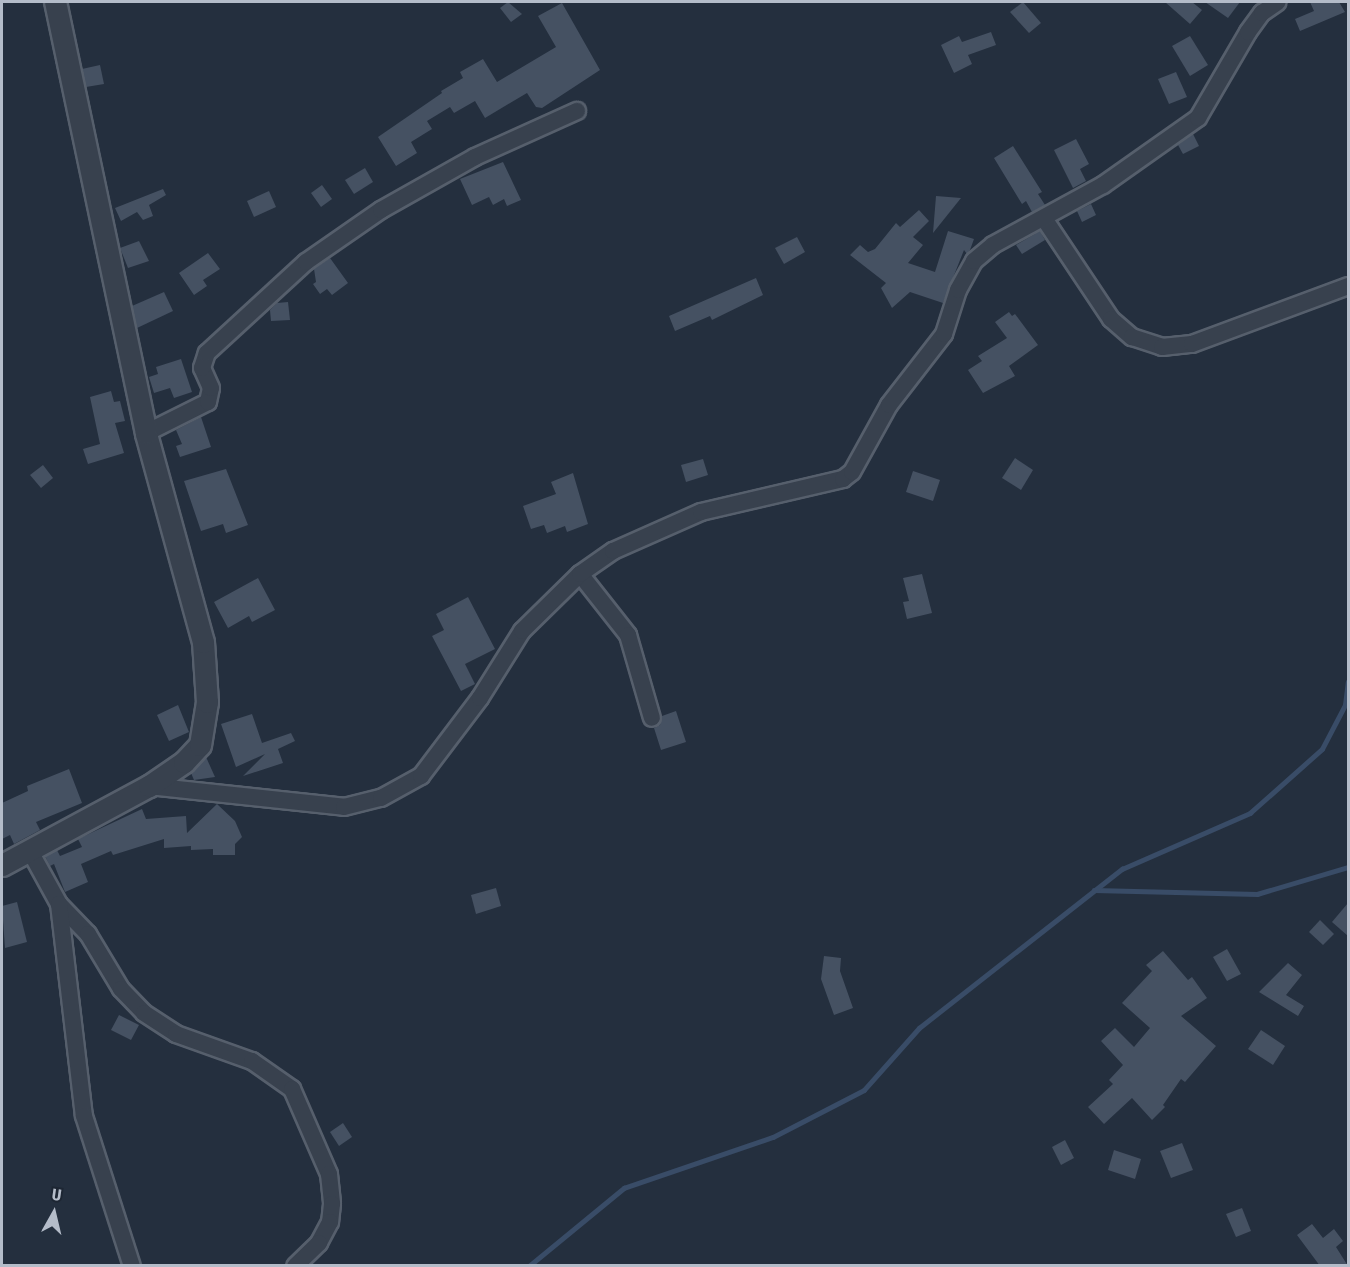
<!DOCTYPE html>
<html>
<head>
<meta charset="utf-8">
<style>
	body { margin:0 }
	#map { position:relative; width:1350px; height:1267px; overflow:hidden; background:#242f3e; font-family:"Fira Sans Condensed",sans-serif }
	div>[style] { position:absolute }
	.stream>* { height:4.5px; margin:-2.25px; padding:0 2.25px; transform-origin:2.25px; border-radius:2.25px; background:#394c67 }
	.building>* { inset:0; background:#455162 }
	.roads { filter:drop-shadow(2px 0 #565f6c) drop-shadow(-2px 0 #565f6c) drop-shadow(0 2px #565f6c) drop-shadow(0 -2px #565f6c) }
	.minor>* { height:16px; margin:-8px; padding:0 8px; transform-origin:8px; border-radius:8px; background:#38414e }
	.tertiary>* { height:21px; margin:-10.5px; padding:0 10.5px; transform-origin:10.5px; border-radius:10.5px; background:#38414e }
	span { translate:-50% -50%; white-space:nowrap; text-align:center; line-height:1.15; -webkit-text-stroke:6px #1d2633; paint-order:stroke }
	.frame { position:absolute; inset:0; border:3px solid #b4bcc9; pointer-events:none }
	.north { position:absolute; left:24px; top:1183px; width:60px; height:60px; -webkit-text-stroke:4px #1d2633; paint-order:stroke; rotate:8deg; font-size:16px; font-weight:700; line-height:24px; text-align:center; color:#b4bcc9 }
	.north::after { content:''; display:block; margin:auto; width:21px; height:27px; background:#b4bcc9; clip-path:polygon(50% 0,100% 100%,50% 72%,0 100%) }
</style>
</head>
<body>
<div id="map">
	<div class="stream">
		<i style="left:1094px;top:890px;width:163px;rotate:1.4deg"></i>
		<i style="left:1257px;top:894px;width:95px;rotate:-16.5deg"></i>
		<i style="left:529px;top:1266px;width:123px;rotate:-39.4deg"></i>
		<i style="left:624px;top:1188px;width:157px;rotate:-18.9deg"></i>
		<i style="left:773px;top:1137px;width:102px;rotate:-27.3deg"></i>
		<i style="left:864px;top:1090px;width:83px;rotate:-48.4deg"></i>
		<i style="left:919px;top:1028px;width:258px;rotate:-38.1deg"></i>
		<i style="left:1122px;top:869px;width:140px;rotate:-23.6deg"></i>
		<i style="left:1250px;top:813px;width:96px;rotate:-41.6deg"></i>
		<i style="left:1322px;top:749px;width:50px;rotate:-62.4deg"></i>
		<i style="left:1345px;top:705px;width:23px;rotate:-83deg"></i>
	</div>
	<div class="building">
		<i style="clip-path:polygon(508px 2px,522px 14px,511px 22px,500px 8px)"></i>
		<i style="clip-path:polygon(1023px 2px,1041px 23px,1029px 33px,1010px 12px)"></i>
		<i style="clip-path:polygon(1165px 2px,1192px 2px,1202px 10px,1190px 24px)"></i>
		<i style="clip-path:polygon(1205px 2px,1240px 2px,1228px 18px)"></i>
		<i style="clip-path:polygon(1310px 2px,1339px 2px,1345px 12px,1300px 31px,1295px 19px,1314px 11px)"></i>
		<i style="clip-path:polygon(562px 3px,600px 70px,542px 108px,536px 107px,527px 93px,485px 118px,475px 101px,454px 113px,450px 107px,427px 121px,432px 129px,411px 142px,417px 153px,396px 166px,378px 137px,442px 93px,441px 91px,463px 78px,460px 72px,483px 59px,497px 82px,556px 47px,538px 16px)"></i>
		<i style="clip-path:polygon(991px 32px,996px 45px,968px 55px,972px 64px,954px 73px,941px 45px,959px 36px,962px 42px)"></i>
		<i style="clip-path:polygon(1190px 36px,1208px 65px,1190px 76px,1172px 46px)"></i>
		<i style="clip-path:polygon(100px 65px,104px 84px,86px 87px,82px 69px)"></i>
		<i style="clip-path:polygon(1176px 72px,1187px 97px,1169px 104px,1158px 79px)"></i>
		<i style="clip-path:polygon(1193px 134px,1199px 146px,1183px 154px,1178px 145px)"></i>
		<i style="clip-path:polygon(1076px 139px,1089px 164px,1080px 169px,1086px 181px,1073px 188px,1054px 150px)"></i>
		<i style="clip-path:polygon(1013px 146px,1042px 192px,1038px 194px,1045px 205px,1032px 212px,1026px 201px,1022px 204px,994px 158px)"></i>
		<i style="clip-path:polygon(503px 162px,521px 200px,507px 206px,504px 199px,493px 205px,489px 197px,472px 205px,460px 179px)"></i>
		<i style="clip-path:polygon(365px 168px,373px 182px,354px 194px,345px 180px)"></i>
		<i style="clip-path:polygon(322px 185px,332px 199px,321px 207px,311px 193px)"></i>
		<i style="clip-path:polygon(163px 189px,166px 195px,149px 205px,153px 216px,143px 220px,137px 212px,121px 221px,115px 208px)"></i>
		<i style="clip-path:polygon(269px 191px,276px 207px,254px 217px,247px 201px)"></i>
		<i style="clip-path:polygon(936px 196px,961px 198px,933px 233px)"></i>
		<i style="clip-path:polygon(1091px 204px,1096px 215px,1082px 222px,1077px 211px)"></i>
		<i style="clip-path:polygon(919px 210px,929px 221px,913px 237px,923px 245px,908px 263px,935px 272px,948px 231px,974px 239px,970px 250px,967px 254px,964px 250px,943px 303px,910px 292px,892px 308px,881px 288px,886px 283px,850px 255px,860px 245px,868px 252px,875px 249px,896px 223px,900px 227px)"></i>
		<i style="clip-path:polygon(1040px 231px,1045px 240px,1022px 254px,1016px 245px)"></i>
		<i style="clip-path:polygon(797px 237px,805px 252px,784px 264px,775px 248px)"></i>
		<i style="clip-path:polygon(139px 241px,149px 261px,128px 268px,120px 248px)"></i>
		<i style="clip-path:polygon(208px 253px,220px 269px,203px 280px,207px 286px,194px 295px,179px 273px)"></i>
		<i style="clip-path:polygon(330px 258px,348px 283px,332px 295px,327px 289px,320px 294px,313px 284px,316px 282px,314px 269px)"></i>
		<i style="clip-path:polygon(756px 278px,763px 295px,712px 320px,710px 316px,675px 331px,669px 316px)"></i>
		<i style="clip-path:polygon(164px 292px,173px 311px,137px 328px,132px 306px)"></i>
		<i style="clip-path:polygon(288px 302px,290px 320px,271px 321px,270px 310px,277px 303px)"></i>
		<i style="clip-path:polygon(1009px 312px,1012px 316px,1015px 314px,1038px 345px,1009px 366px,1015px 376px,983px 393px,968px 370px,982px 361px,978px 356px,1007px 338px,995px 322px)"></i>
		<i style="clip-path:polygon(181px 359px,192px 392px,174px 398px,170px 388px,154px 393px,149px 377px,158px 374px,156px 367px)"></i>
		<i style="clip-path:polygon(111px 391px,114px 402px,120px 401px,125px 421px,115px 423px,124px 453px,88px 464px,83px 449px,100px 444px,90px 397px)"></i>
		<i style="clip-path:polygon(201px 417px,211px 447px,180px 457px,176px 446px,182px 444px,176px 430px)"></i>
		<i style="clip-path:polygon(1015px 458px,1033px 470px,1021px 490px,1002px 478px)"></i>
		<i style="clip-path:polygon(703px 459px,708px 475px,686px 482px,681px 465px)"></i>
		<i style="clip-path:polygon(43px 465px,53px 478px,41px 488px,30px 475px)"></i>
		<i style="clip-path:polygon(226px 469px,248px 525px,226px 533px,223px 524px,201px 531px,184px 481px)"></i>
		<i style="clip-path:polygon(913px 471px,940px 480px,933px 501px,906px 492px)"></i>
		<i style="clip-path:polygon(573px 473px,588px 524px,567px 532px,565px 526px,547px 533px,544px 525px,531px 529px,523px 506px,556px 494px,551px 482px)"></i>
		<i style="clip-path:polygon(922px 574px,932px 613px,907px 619px,903px 602px,909px 601px,903px 578px)"></i>
		<i style="clip-path:polygon(258px 578px,275px 610px,252px 622px,249px 616px,228px 628px,214px 602px)"></i>
		<i style="clip-path:polygon(468px 597px,495px 649px,465px 664px,475px 684px,461px 691px,432px 636px,444px 630px,436px 614px)"></i>
		<i style="clip-path:polygon(178px 705px,189px 732px,169px 741px,157px 715px)"></i>
		<i style="clip-path:polygon(676px 711px,686px 742px,661px 750px,654px 728px,660px 725px,662px 716px)"></i>
		<i style="clip-path:polygon(252px 714px,262px 743px,291px 733px,295px 741px,278px 749px,283px 763px,243px 776px,265px 754px,236px 767px,221px 724px)"></i>
		<i style="clip-path:polygon(206px 757px,215px 777px,194px 780px,191px 773px)"></i>
		<i style="clip-path:polygon(69px 769px,82px 803px,36px 822px,40px 830px,14px 844px,10px 835px,2px 839px,2px 803px,28px 791px,27px 786px)"></i>
		<i style="clip-path:polygon(217px 804px,235px 821px,242px 837px,235px 844px,235px 855px,213px 855px,213px 849px,191px 850px,191px 846px,164px 848px,164px 839px,113px 855px,111px 851px,81px 864px,88px 882px,65px 892px,54px 864px,50px 866px,45px 856px,57px 850px,60px 856px,82px 847px,78px 839px,142px 809px,146px 819px,186px 816px,187px 833px)"></i>
		<i style="clip-path:polygon(496px 888px,501px 906px,476px 914px,471px 895px)"></i>
		<i style="clip-path:polygon(17px 902px,27px 942px,5px 948px,2px 906px)"></i>
		<i style="clip-path:polygon(1348px 903px,1348px 936px,1332px 922px)"></i>
		<i style="clip-path:polygon(1320px 920px,1334px 934px,1323px 945px,1309px 932px)"></i>
		<i style="clip-path:polygon(1227px 949px,1241px 974px,1227px 981px,1213px 957px)"></i>
		<i style="clip-path:polygon(1163px 951px,1188px 980px,1192px 977px,1207px 998px,1181px 1016px,1216px 1046px,1185px 1082px,1181px 1079px,1163px 1105px,1165px 1107px,1152px 1120px,1132px 1098px,1104px 1124px,1088px 1107px,1113px 1084px,1109px 1080px,1123px 1065px,1101px 1041px,1115px 1028px,1134px 1047px,1150px 1028px,1122px 1003px,1152px 971px,1146px 965px)"></i>
		<i style="clip-path:polygon(824px 956px,841px 958px,840px 971px,853px 1008px,834px 1015px,821px 979px)"></i>
		<i style="clip-path:polygon(1288px 963px,1302px 975px,1286px 995px,1304px 1006px,1298px 1016px,1259px 992px)"></i>
		<i style="clip-path:polygon(119px 1015px,139px 1025px,131px 1040px,111px 1030px)"></i>
		<i style="clip-path:polygon(1261px 1030px,1285px 1046px,1273px 1065px,1248px 1049px)"></i>
		<i style="clip-path:polygon(343px 1123px,352px 1137px,339px 1146px,330px 1132px)"></i>
		<i style="clip-path:polygon(1065px 1140px,1074px 1158px,1061px 1165px,1052px 1147px)"></i>
		<i style="clip-path:polygon(1182px 1143px,1193px 1170px,1171px 1178px,1160px 1151px)"></i>
		<i style="clip-path:polygon(1114px 1150px,1141px 1159px,1135px 1179px,1108px 1170px)"></i>
		<i style="clip-path:polygon(1242px 1208px,1251px 1231px,1236px 1237px,1226px 1214px)"></i>
		<i style="clip-path:polygon(1312px 1224px,1323px 1238px,1334px 1229px,1343px 1241px,1336px 1247px,1348px 1266px,1320px 1266px,1297px 1235px)"></i>
	</div>
	<div class="roads">
		<div class="minor">
			<i style="left:1045px;top:220px;width:119px;rotate:56.3deg"></i>
			<i style="left:1111px;top:319px;width:28px;rotate:41deg"></i>
			<i style="left:1132px;top:337px;width:32px;rotate:18deg"></i>
			<i style="left:1162px;top:347px;width:30px;rotate:-6deg"></i>
			<i style="left:1192px;top:344px;width:166px;rotate:-20.4deg"></i>
			<i style="left:146px;top:433px;width:69px;rotate:-26.6deg"></i>
			<i style="left:208px;top:402px;width:14px;rotate:-78deg"></i>
			<i style="left:211px;top:388px;width:22px;rotate:-114deg"></i>
			<i style="left:202px;top:368px;width:16px;rotate:-72deg"></i>
			<i style="left:207px;top:353px;width:134px;rotate:-42.6deg"></i>
			<i style="left:306px;top:262px;width:91px;rotate:-34.7deg"></i>
			<i style="left:381px;top:210px;width:108px;rotate:-29.4deg"></i>
			<i style="left:475px;top:157px;width:112px;rotate:-24.3deg"></i>
			<i style="left:580px;top:574px;width:78px;rotate:51.8deg"></i>
			<i style="left:628px;top:635px;width:86px;rotate:73.9deg"></i>
			<i style="left:149px;top:786px;width:196px;rotate:6.1deg"></i>
			<i style="left:344px;top:807px;width:38px;rotate:-14deg"></i>
			<i style="left:381px;top:798px;width:46px;rotate:-28.8deg"></i>
			<i style="left:421px;top:776px;width:98px;rotate:-52.9deg"></i>
			<i style="left:480px;top:698px;width:79px;rotate:-57.9deg"></i>
			<i style="left:522px;top:631px;width:81px;rotate:-44.5deg"></i>
			<i style="left:580px;top:574px;width:40px;rotate:-34.9deg"></i>
			<i style="left:613px;top:551px;width:96px;rotate:-23.9deg"></i>
			<i style="left:701px;top:512px;width:146px;rotate:-13.1deg"></i>
			<i style="left:843px;top:479px;width:11px;rotate:-38deg"></i>
			<i style="left:852px;top:472px;width:77px;rotate:-61.1deg"></i>
			<i style="left:889px;top:405px;width:90px;rotate:-52.2deg"></i>
			<i style="left:944px;top:334px;width:46px;rotate:-72.3deg"></i>
			<i style="left:958px;top:290px;width:33px;rotate:-61deg"></i>
			<i style="left:974px;top:261px;width:25px;rotate:-40deg"></i>
			<i style="left:993px;top:245px;width:125px;rotate:-28.6deg"></i>
			<i style="left:1103px;top:185px;width:116px;rotate:-35.2deg"></i>
			<i style="left:1198px;top:118px;width:99px;rotate:-59.8deg"></i>
			<i style="left:1248px;top:32px;width:24px;rotate:-54deg"></i>
			<i style="left:1262px;top:13px;width:19px;rotate:-35deg"></i>
			<i style="left:31px;top:853px;width:58px;rotate:61.2deg"></i>
			<i style="left:59px;top:904px;width:42px;rotate:46deg"></i>
			<i style="left:88px;top:934px;width:64px;rotate:59deg"></i>
			<i style="left:121px;top:989px;width:33px;rotate:46deg"></i>
			<i style="left:144px;top:1013px;width:38px;rotate:33deg"></i>
			<i style="left:176px;top:1034px;width:81px;rotate:19.6deg"></i>
			<i style="left:252px;top:1061px;width:49px;rotate:35deg"></i>
			<i style="left:292px;top:1089px;width:93px;rotate:66.5deg"></i>
			<i style="left:329px;top:1174px;width:30px;rotate:84deg"></i>
			<i style="left:332px;top:1204px;width:18px;rotate:96deg"></i>
			<i style="left:330px;top:1222px;width:24px;rotate:118deg"></i>
			<i style="left:319px;top:1243px;width:33px;rotate:136deg"></i>
			<i style="left:59px;top:904px;width:213px;rotate:83.3deg"></i>
			<i style="left:84px;top:1116px;width:157px;rotate:72.3deg"></i>
		</div>
		<div class="tertiary">
			<i style="left:2px;top:865px;width:167px;rotate:-28.3deg"></i>
			<i style="left:149px;top:786px;width:42px;rotate:-34.4deg"></i>
			<i style="left:184px;top:762px;width:23px;rotate:-47deg"></i>
			<i style="left:200px;top:745px;width:44px;rotate:-80.8deg"></i>
			<i style="left:207px;top:702px;width:60px;rotate:-93.8deg"></i>
			<i style="left:203px;top:642px;width:217px;rotate:-105.3deg"></i>
			<i style="left:146px;top:433px;width:441px;rotate:-101.9deg"></i>
		</div>
	</div>
	<div class="frame"></div>
	<div class="north">U</div>
</div>
</body>
</html>
